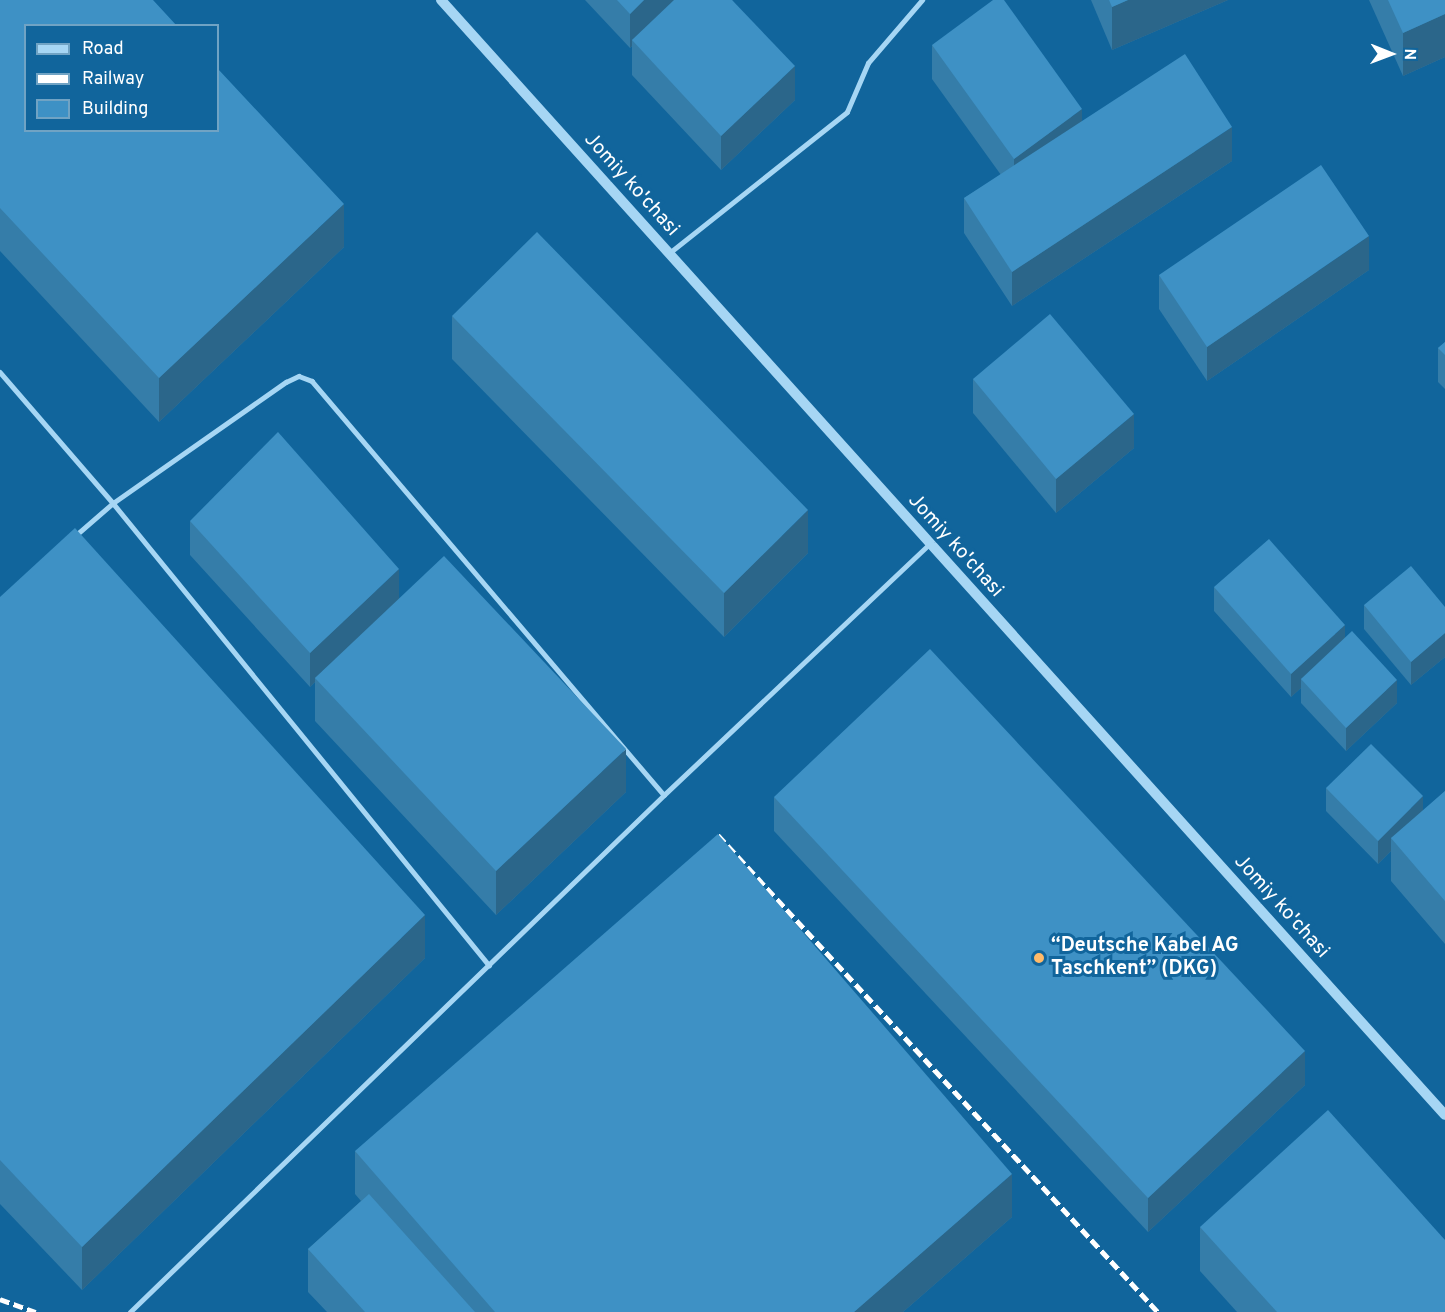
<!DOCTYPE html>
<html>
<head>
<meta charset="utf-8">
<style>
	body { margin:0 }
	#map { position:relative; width:1445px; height:1312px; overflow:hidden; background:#11659c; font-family:Overpass,sans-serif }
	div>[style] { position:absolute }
	.service>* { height:4.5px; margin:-2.25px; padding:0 2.25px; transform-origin:2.25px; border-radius:2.25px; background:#a6d6f4 }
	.tertiary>* { height:10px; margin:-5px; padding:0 5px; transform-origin:5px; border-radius:5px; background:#a6d6f4 }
	.rail>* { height:4.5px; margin-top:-2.25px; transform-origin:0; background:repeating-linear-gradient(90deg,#fff 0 10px,transparent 0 14.5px) }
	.wall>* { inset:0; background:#357da9 }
	.shaded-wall>* { inset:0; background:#2b668a }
	.building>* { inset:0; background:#3e91c5 }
	.dots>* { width:16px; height:16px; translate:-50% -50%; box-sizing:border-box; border:3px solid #11659c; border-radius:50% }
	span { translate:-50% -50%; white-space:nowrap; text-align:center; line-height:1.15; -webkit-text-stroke:6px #11659c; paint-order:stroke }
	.street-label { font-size:20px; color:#fff }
	.poi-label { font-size:20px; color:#fff; font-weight:700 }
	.left { translate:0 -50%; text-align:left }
	.legend { position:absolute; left:24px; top:24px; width:195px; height:108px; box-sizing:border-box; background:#11659c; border:2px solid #70a3c4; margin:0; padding:8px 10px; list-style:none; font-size:18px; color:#fff }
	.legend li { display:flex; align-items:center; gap:12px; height:30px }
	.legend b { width:30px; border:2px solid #70a3c4 }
	.north { position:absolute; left:1361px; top:24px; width:60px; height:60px; -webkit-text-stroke:4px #11659c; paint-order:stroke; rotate:91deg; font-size:16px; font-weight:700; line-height:24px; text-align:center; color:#fff }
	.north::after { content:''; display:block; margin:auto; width:21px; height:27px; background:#fff; clip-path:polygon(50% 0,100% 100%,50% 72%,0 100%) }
</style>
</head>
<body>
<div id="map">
	<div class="service">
		<i style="left:668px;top:254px;width:228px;rotate:-38.4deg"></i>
		<i style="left:847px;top:112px;width:53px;rotate:-66.8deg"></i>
		<i style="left:868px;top:63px;width:83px;rotate:-49.4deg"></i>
		<i style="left:0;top:372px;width:173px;rotate:49.2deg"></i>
		<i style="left:113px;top:503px;width:211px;rotate:-35deg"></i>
		<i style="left:286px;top:382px;width:14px;rotate:-25deg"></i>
		<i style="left:299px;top:376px;width:14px;rotate:21deg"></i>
		<i style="left:312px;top:381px;width:543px;rotate:49.63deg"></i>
		<i style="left:75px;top:536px;width:50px;rotate:-41deg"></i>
		<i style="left:113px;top:503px;width:596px;rotate:50.86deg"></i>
		<i style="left:130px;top:1312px;width:743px;rotate:-44.07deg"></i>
		<i style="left:664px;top:795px;width:365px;rotate:-43.4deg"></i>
	</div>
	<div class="tertiary">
		<i style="left:441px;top:0;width:1500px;rotate:48deg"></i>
	</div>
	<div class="rail">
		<i style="left:718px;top:835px;width:649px;rotate:47.31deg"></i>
		<i style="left:0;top:1299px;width:38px;rotate:20deg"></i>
	</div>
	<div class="wall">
		<i style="clip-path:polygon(0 0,344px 247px,159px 422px,0 251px)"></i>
		<i style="clip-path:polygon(585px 0,732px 0,795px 100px,721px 170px,632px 75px,632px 46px,630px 48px)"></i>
		<i style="clip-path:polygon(1091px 0,1228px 0,1112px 50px)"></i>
		<i style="clip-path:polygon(1369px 0,1445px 0,1445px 57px,1403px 76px)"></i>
		<i style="clip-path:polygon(932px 45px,1082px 122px,1232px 161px,1012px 306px,964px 233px,964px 198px,1001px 175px,932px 79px)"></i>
		<i style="clip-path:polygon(1369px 270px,1207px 381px,1159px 309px,1159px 275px)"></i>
		<i style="clip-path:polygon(452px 316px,808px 553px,724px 637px,452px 359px)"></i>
		<i style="clip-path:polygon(1445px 342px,1445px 389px,1438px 382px,1438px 348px)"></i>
		<i style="clip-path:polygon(973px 379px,1134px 448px,1056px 513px,973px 413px)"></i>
		<i style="clip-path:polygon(190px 521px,399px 599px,626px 792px,496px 915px,315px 721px,315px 682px,310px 687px,190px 555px)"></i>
		<i style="clip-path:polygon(1214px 587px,1345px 638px,1397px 703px,1346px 751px,1301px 703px,1301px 688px,1291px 697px,1214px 611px)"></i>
		<i style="clip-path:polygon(0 597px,425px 958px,82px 1290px,0 1204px)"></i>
		<i style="clip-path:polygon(1364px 605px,1445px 607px,1445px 657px,1411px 685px,1364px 629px)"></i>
		<i style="clip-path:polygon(1326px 788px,1423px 811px,1445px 791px,1445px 944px,1391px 881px,1391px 851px,1378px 864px,1326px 811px)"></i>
		<i style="clip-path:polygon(774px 797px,1305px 1085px,1148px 1232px,774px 831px)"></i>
		<i style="clip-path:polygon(355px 1151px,1012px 1217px,903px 1312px,327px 1312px,308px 1292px,308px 1249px,361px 1201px,355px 1194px)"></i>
		<i style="clip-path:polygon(1200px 1227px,1445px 1312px,1237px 1312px,1200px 1271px)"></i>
	</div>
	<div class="shaded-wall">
		<i style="clip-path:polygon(644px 0,681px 0,632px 40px,632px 46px,630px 48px,630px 14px)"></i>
		<i style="clip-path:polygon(1128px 0,1228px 0,1112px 50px,1112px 7px)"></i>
		<i style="clip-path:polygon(1445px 14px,1445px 57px,1403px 76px,1403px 33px)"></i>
		<i style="clip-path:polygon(795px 66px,795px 100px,721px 170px,721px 136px)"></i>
		<i style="clip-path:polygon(1082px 109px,1082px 143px,1014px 193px,1014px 159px)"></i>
		<i style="clip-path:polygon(1232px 127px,1232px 161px,1012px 306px,1012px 272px)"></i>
		<i style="clip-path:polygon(344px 204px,344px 247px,159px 422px,159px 378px)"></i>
		<i style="clip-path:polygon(1369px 236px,1369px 270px,1207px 381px,1207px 347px)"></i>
		<i style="clip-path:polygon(1134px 414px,1134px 448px,1056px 513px,1056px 479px)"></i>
		<i style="clip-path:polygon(808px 510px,808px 553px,724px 637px,724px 593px)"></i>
		<i style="clip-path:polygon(399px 569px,399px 603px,315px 678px,315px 682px,310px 687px,310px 653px)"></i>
		<i style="clip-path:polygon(1345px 625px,1345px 649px,1301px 679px,1301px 688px,1291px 697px,1291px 674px)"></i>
		<i style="clip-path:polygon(1445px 633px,1445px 657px,1411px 685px,1411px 662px)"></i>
		<i style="clip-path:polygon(1397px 680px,1397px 703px,1346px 751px,1346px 728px)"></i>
		<i style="clip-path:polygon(626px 749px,626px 792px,496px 915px,496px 871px)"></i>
		<i style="clip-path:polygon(1423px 796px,1423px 820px,1391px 838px,1391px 851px,1378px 864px,1378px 841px)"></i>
		<i style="clip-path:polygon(425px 915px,425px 958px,82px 1290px,82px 1247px)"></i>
		<i style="clip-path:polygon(1305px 1051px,1305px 1085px,1148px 1232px,1148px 1198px)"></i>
		<i style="clip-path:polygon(1012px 1174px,1012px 1217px,903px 1312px,854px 1312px)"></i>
	</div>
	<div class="building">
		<i style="clip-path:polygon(0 0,153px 0,177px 26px,26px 26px,26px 130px,218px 130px,218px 69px,344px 204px,159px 378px,0 208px)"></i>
		<i style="clip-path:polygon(617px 0,644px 0,630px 14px)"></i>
		<i style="clip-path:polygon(674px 0,732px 0,795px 66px,721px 136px,632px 40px)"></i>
		<i style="clip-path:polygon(993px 0,1004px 0,1082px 109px,1014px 159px,932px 45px)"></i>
		<i style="clip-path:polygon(1109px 0,1128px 0,1112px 7px)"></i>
		<i style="clip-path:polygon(1388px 0,1445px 0,1445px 14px,1403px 33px)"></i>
		<i style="clip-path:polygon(1185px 54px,1232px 127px,1012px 272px,964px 198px)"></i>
		<i style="clip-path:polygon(1321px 165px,1369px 236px,1207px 347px,1159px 275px)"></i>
		<i style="clip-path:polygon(537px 232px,808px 510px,724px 593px,452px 316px)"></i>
		<i style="clip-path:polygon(1050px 314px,1134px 414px,1056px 479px,973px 379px)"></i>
		<i style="clip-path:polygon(1445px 342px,1445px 355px,1438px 348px)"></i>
		<i style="clip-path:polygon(278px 432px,399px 569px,310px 653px,190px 521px)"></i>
		<i style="clip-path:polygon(75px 528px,425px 915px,82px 1247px,0 1160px,0 597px)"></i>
		<i style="clip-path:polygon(1269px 539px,1345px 625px,1291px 674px,1214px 587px)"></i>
		<i style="clip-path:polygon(444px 556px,626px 749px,496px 871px,315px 678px)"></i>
		<i style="clip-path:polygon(1411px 566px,1445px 607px,1445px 633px,1411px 662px,1364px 605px)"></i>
		<i style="clip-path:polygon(1352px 631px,1397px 680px,1346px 728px,1301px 679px)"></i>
		<i style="clip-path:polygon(930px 649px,1305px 1051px,1148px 1198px,774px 797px)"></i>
		<i style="clip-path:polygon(1371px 744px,1423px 796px,1378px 841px,1326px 788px)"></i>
		<i style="clip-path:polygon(1445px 791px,1445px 901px,1391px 838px)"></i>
		<i style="clip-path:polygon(718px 834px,1012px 1174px,854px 1312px,495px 1312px,355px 1151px)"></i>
		<i style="clip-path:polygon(1328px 1110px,1445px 1240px,1445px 1312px,1277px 1312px,1200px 1227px)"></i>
		<i style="clip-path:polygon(369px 1194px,475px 1312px,365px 1312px,308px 1249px)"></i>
	</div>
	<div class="dots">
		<i style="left:1039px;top:958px;background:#ffba69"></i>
	</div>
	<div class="street-label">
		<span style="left:631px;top:185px;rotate:48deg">Jomiy ko'chasi</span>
		<span style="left:955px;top:546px;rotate:48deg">Jomiy ko'chasi</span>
		<span style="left:1281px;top:907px;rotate:48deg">Jomiy ko'chasi</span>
	</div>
	<div class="poi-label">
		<span class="left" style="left:1051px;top:958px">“Deutsche Kabel AG<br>Taschkent” (DKG)</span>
	</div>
	<ul class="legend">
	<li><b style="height:8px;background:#a6d6f4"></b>Road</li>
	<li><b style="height:8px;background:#fff"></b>Railway</li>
	<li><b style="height:16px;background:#3e91c5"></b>Building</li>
	</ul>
	<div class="north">N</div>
</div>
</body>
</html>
